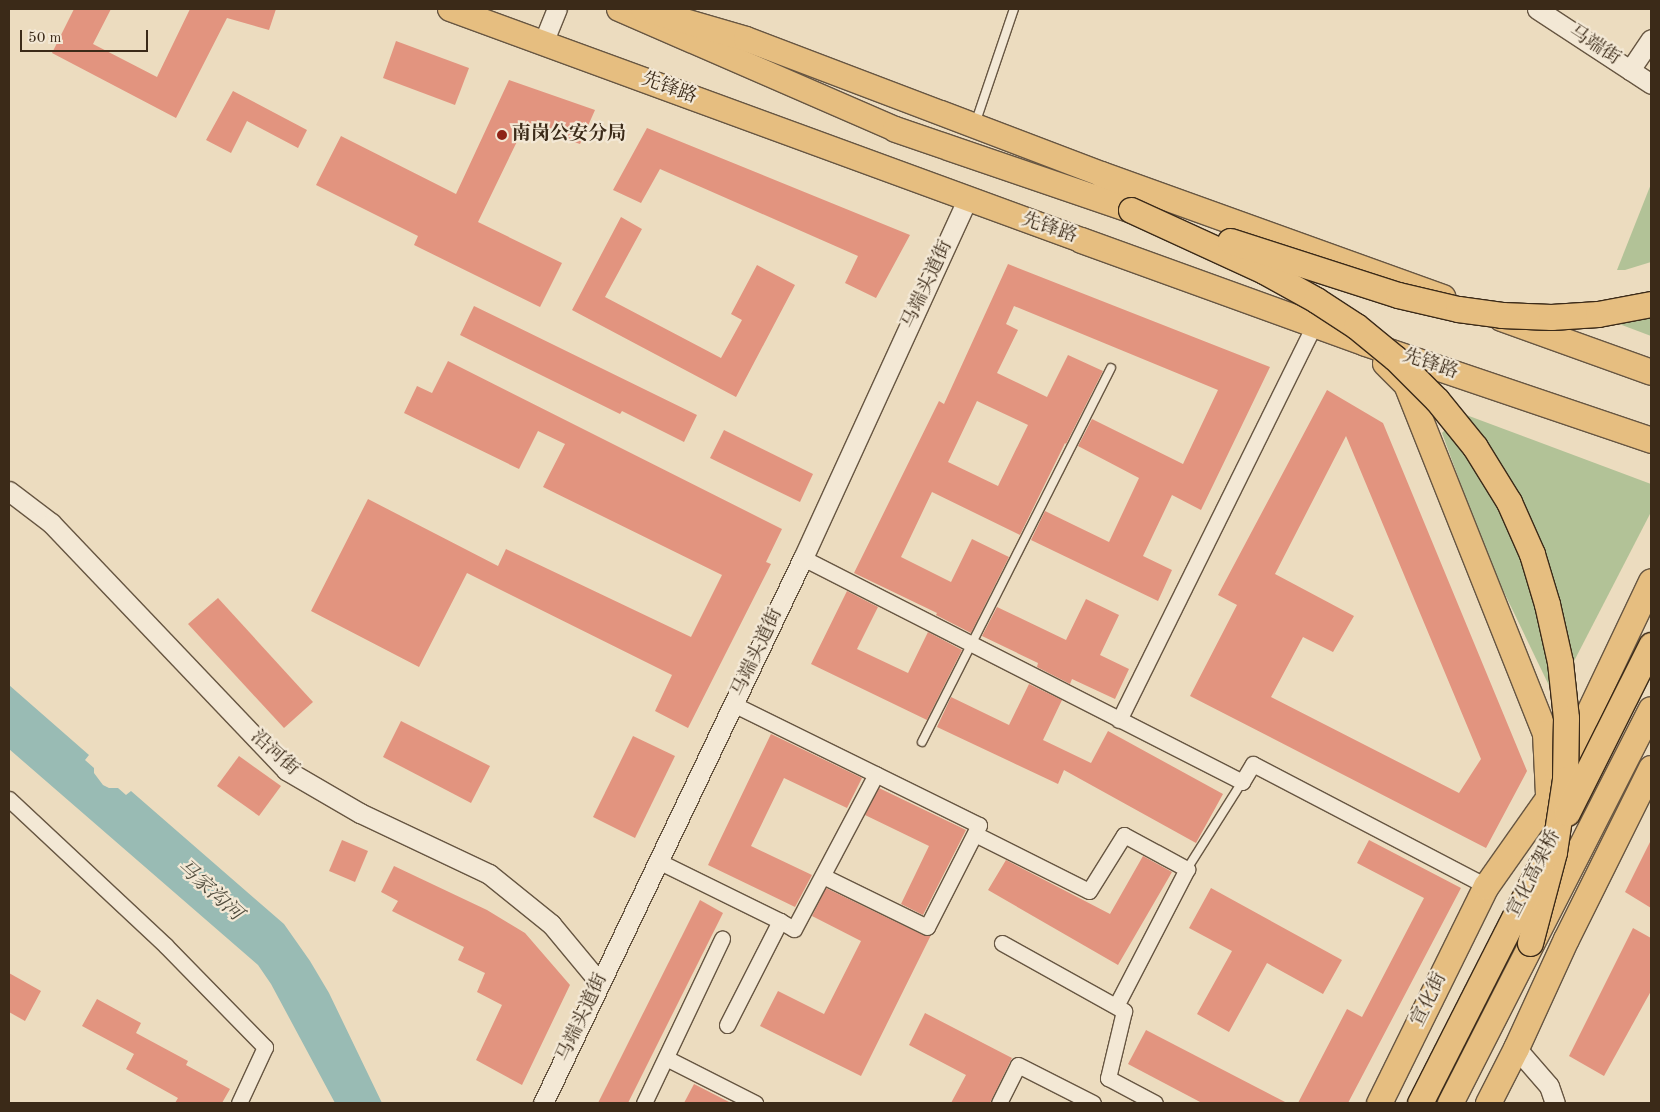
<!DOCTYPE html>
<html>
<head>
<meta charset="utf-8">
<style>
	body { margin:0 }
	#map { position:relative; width:1660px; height:1112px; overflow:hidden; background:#ecdcbf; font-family:"Old Standard TT","Noto Serif SC",serif }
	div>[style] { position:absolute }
	.green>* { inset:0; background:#b2c297 }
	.water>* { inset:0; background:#99bbb4 }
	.building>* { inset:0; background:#e2947f }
	.roads { filter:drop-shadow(1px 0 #675642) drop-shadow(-1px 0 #675642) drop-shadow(0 1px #675642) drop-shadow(0 -1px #675642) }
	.service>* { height:8px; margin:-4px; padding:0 4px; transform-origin:4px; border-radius:4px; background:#f3e8d5 }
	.minor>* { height:15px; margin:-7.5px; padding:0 7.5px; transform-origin:7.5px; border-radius:7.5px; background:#f3e8d5 }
	.tertiary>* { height:19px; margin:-9.5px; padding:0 9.5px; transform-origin:9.5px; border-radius:9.5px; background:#f3e8d5 }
	.primary>* { height:24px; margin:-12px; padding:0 12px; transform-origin:12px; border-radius:12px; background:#e6be80 }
	.trunk>* { height:25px; margin:-12.5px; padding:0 12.5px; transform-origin:12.5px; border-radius:12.5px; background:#e6be80 }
	.bridges { filter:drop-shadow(1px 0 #3b2a18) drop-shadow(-1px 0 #3b2a18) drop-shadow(0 1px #3b2a18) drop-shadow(0 -1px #3b2a18) }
	.trunk-bridge>* { height:25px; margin:-12.5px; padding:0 12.5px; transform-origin:12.5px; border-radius:12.5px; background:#e6be80 }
	.dots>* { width:14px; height:14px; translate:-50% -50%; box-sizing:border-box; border:2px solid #f3e8d5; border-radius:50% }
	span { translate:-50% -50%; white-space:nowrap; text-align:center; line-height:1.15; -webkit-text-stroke:4.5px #f3e8d5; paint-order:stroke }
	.street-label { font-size:19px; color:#3b2a18 }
	.poi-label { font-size:19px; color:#3b2a18; font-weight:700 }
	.left { translate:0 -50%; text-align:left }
	.water-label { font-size:20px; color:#524e3f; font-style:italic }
	.frame { position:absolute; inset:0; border:10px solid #3b2a18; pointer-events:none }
	.scale { position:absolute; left:20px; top:30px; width:128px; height:22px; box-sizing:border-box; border:2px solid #3b2a18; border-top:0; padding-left:6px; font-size:15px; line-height:18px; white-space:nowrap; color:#3b2a18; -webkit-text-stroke:4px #f3e8d5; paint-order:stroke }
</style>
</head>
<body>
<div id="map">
	<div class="green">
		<i style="clip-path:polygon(1651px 184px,1651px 262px,1625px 270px,1617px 270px)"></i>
		<i style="clip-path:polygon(1651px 309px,1651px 336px,1606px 319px)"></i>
		<i style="clip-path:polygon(1461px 413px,1651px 484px,1651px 512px,1555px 698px,1488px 559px,1442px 433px)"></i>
	</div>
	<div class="water">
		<i style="clip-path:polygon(9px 685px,89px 755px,85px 760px,94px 768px,94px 773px,103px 785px,109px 788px,118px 788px,126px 795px,131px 791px,284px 924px,310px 961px,329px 993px,382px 1103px,335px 1103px,271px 984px,258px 965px,9px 749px)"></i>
	</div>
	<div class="building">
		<i style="clip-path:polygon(74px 9px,111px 9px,93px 44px,157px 77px,190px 9px,276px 9px,269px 30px,227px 18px,176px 118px,52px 53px)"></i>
		<i style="clip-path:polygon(396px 41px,469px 68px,455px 105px,383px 78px)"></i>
		<i style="clip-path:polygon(509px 80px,595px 110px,580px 144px,525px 125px,478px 222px,562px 263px,540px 307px,414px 245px,418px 236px,316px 185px,341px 136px,456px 194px)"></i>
		<i style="clip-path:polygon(233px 91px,307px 130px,298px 148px,247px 121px,231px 153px,206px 140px)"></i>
		<i style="clip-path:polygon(647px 128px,910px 235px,876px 298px,845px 283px,858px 256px,660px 169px,641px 203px,613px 190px)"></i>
		<i style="clip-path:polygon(621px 217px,642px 229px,605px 297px,721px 358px,742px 320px,731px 314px,757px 265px,795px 285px,736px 397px,572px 310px)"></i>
		<i style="clip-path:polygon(evenodd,1008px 264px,1270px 367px,1201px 510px,1172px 495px,1143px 556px,1172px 570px,1158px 601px,1031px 540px,1045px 511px,1109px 542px,1139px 478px,1078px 446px,1092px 419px,1183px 464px,1218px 390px,1014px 306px,1006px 324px,1018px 330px,997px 373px,1047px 397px,1068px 355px,1103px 371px,1066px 444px,1065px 443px,1020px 535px,932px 492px,901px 557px,951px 582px,972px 539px,1009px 557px,971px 633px,936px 615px,937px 613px,854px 573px,939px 401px,944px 404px,1008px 264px,977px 401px,1028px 425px,998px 486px,948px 462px,977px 401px)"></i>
		<i style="clip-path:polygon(474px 306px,697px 415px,684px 442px,622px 411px,620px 414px,460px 335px)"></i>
		<i style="clip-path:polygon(448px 361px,782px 529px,766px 562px,771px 564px,688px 728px,655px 711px,672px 675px,467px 573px,419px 667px,311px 611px,368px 499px,498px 566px,506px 549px,691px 637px,722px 575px,543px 487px,565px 444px,538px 431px,519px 469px,404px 413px,417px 386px,432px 393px)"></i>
		<i style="clip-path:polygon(evenodd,1327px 390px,1383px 423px,1527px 771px,1486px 848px,1190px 696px,1237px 605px,1218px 595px,1327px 390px,1346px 436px,1481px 759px,1459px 793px,1271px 697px,1303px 637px,1333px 652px,1354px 616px,1275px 574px,1346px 436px)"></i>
		<i style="clip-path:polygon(724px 430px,813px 474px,800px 502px,710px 458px)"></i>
		<i style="clip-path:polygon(847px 591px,878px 607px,857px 649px,908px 673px,928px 632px,962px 650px,927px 720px,811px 664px)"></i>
		<i style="clip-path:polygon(218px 598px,313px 702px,284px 728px,188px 624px)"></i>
		<i style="clip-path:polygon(1086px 599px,1119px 615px,1100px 655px,1129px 669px,1115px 699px,1072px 679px,1070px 684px,1037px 667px,1038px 663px,982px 636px,997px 607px,1066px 640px)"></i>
		<i style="clip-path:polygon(1029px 684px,1062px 700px,1043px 740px,1091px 763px,1108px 731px,1223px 794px,1196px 843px,1064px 770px,1058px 784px,937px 727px,951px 697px,1009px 725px)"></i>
		<i style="clip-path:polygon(401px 721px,490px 766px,471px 803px,383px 757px)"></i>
		<i style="clip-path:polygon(771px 734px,862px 778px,847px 808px,784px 778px,751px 846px,812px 875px,795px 907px,708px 865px)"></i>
		<i style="clip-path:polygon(633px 736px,675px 756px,635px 838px,593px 817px)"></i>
		<i style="clip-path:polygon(239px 756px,281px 786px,259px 816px,217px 786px)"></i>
		<i style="clip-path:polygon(879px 788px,966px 830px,923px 915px,901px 904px,929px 846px,865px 815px)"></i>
		<i style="clip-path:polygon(342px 840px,368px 851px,355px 882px,329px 871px)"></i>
		<i style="clip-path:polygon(1369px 840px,1461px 888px,1348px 1103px,1298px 1103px,1347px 1009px,1362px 1017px,1424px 898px,1357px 863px)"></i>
		<i style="clip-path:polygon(1651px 840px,1651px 908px,1625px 892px)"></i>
		<i style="clip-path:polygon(1143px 856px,1172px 872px,1118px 965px,988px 890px,1006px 860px,1110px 914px)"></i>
		<i style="clip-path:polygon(394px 866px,487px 910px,525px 933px,570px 985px,522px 1085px,476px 1060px,502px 1005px,477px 992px,485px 973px,458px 960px,464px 947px,392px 911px,398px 901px,381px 892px)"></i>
		<i style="clip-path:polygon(826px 888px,923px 935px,931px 935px,861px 1076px,760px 1026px,778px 991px,824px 1014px,861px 941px,812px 916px)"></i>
		<i style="clip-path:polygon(1211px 888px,1342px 960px,1323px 994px,1267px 963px,1229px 1032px,1197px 1014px,1232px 951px,1189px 928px)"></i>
		<i style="clip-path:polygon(700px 900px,723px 913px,628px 1103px,598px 1103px)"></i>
		<i style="clip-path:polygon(1633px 928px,1651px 938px,1651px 991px,1604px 1076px,1569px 1056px)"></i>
		<i style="clip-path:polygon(9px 973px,41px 991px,25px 1021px,9px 1012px)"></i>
		<i style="clip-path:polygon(97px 999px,141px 1023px,136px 1033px,188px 1061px,186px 1065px,230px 1089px,222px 1103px,175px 1103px,178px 1098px,126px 1069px,134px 1054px,82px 1026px)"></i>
		<i style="clip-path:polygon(925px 1013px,1012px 1058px,990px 1103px,951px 1103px,966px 1075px,909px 1045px)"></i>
		<i style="clip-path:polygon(1146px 1030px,1287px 1103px,1202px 1103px,1128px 1064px)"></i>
		<i style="clip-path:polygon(694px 1084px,731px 1103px,684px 1103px)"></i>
	</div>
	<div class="roads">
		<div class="service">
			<i style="left:975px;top:124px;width:121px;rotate:-71.3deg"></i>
			<i style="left:922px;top:742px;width:419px;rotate:-63.2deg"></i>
			<i style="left:1187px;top:869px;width:103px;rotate:-57.7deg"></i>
		</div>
		<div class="minor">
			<i style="left:803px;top:558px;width:493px;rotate:27deg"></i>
			<i style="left:1242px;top:782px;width:21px;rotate:-59deg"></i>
			<i style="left:1253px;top:764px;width:263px;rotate:27.6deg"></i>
			<i style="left:733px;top:704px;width:274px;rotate:26.2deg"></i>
			<i style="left:979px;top:825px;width:114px;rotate:117deg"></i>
			<i style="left:927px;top:927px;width:116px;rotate:-153.9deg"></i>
			<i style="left:1119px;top:720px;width:441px;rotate:-63.7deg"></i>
			<i style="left:9px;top:799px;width:214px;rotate:43.1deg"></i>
			<i style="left:165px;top:945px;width:143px;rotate:45.6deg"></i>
			<i style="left:265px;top:1047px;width:62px;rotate:114.9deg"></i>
			<i style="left:975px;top:834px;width:127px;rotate:26.6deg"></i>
			<i style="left:1089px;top:891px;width:66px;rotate:-58deg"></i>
			<i style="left:1124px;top:835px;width:72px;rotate:28.4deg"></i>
			<i style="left:1187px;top:869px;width:154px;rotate:117.4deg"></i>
			<i style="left:658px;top:861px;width:136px;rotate:26.2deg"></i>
			<i style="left:1002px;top:943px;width:140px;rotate:29.1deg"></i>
			<i style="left:1124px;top:1011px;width:69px;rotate:103.4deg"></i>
			<i style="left:1108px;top:1078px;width:53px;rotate:28deg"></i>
			<i style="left:727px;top:1025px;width:117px;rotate:-63deg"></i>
			<i style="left:780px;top:921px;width:16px;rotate:30deg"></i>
			<i style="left:794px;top:929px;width:175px;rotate:-62.1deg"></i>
			<i style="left:666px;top:1058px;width:100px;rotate:26.8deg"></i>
			<i style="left:644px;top:1103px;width:182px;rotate:-64.6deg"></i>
			<i style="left:999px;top:1103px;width:42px;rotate:-63.4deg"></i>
			<i style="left:1018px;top:1065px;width:84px;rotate:26.9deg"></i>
		</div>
		<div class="tertiary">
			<i style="left:1537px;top:9px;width:136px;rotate:33.3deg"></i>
			<i style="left:543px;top:43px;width:37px;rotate:-68deg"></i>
			<i style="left:1630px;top:70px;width:37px;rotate:-56deg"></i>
			<i style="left:9px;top:491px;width:53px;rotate:37.3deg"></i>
			<i style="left:51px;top:523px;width:341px;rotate:46.4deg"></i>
			<i style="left:286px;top:770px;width:86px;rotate:30.2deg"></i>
			<i style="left:360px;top:813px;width:143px;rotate:25.3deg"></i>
			<i style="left:489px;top:874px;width:80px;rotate:38.9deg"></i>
			<i style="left:551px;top:924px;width:77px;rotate:50.3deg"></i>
			<i style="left:1516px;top:1048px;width:50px;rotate:49deg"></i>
			<i style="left:1549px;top:1086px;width:18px;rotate:71deg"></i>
			<i style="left:543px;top:1103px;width:604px;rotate:-64.5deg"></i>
			<i style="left:803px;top:558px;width:394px;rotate:-65.4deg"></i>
		</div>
		<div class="primary">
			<i style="left:450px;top:9px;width:672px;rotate:20.11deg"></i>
			<i style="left:619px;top:9px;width:301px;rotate:23.5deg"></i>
			<i style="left:643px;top:9px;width:107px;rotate:16.2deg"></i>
			<i style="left:746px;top:39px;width:380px;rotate:20.8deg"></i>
		</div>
		<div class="trunk">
			<i style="left:895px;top:129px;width:250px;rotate:18.9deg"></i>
			<i style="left:1101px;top:174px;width:363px;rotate:19.8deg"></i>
			<i style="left:1081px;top:240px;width:302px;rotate:19.9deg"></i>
			<i style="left:1365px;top:343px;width:302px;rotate:18.7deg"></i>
			<i style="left:1501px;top:318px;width:159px;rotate:19.8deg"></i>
			<i style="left:1385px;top:363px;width:30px;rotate:45deg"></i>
			<i style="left:1406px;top:384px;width:376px;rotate:68.3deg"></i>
			<i style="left:1545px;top:733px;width:62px;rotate:87.2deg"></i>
			<i style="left:1379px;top:1103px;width:242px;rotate:-63.8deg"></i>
			<i style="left:1486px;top:886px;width:108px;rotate:-54.8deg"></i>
			<i style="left:1548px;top:798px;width:240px;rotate:-64.6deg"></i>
			<i style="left:1450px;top:1103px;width:442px;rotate:-63deg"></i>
			<i style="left:1488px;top:1103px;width:62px;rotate:-63deg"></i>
			<i style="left:1516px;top:1048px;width:120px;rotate:-65.4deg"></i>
			<i style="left:1566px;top:939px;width:191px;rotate:-63.6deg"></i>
		</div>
	</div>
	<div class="bridges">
		<div class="trunk-bridge">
			<i style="left:1131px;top:210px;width:146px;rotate:24.6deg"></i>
			<i style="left:1264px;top:271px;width:60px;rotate:29.1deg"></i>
			<i style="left:1316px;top:300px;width:48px;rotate:33deg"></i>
			<i style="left:1356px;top:326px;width:50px;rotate:39.4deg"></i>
			<i style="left:1395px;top:358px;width:59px;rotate:45deg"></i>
			<i style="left:1437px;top:400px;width:60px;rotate:51deg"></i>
			<i style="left:1475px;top:447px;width:65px;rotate:58.3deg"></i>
			<i style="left:1509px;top:502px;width:57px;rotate:66.1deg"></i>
			<i style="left:1532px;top:554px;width:52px;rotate:73.3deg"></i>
			<i style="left:1547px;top:604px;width:59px;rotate:77.4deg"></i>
			<i style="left:1560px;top:662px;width:56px;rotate:83.9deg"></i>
			<i style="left:1566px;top:718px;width:61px;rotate:90.9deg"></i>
			<i style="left:1565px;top:779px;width:74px;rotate:98.6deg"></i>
			<i style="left:1554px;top:852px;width:94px;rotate:104.8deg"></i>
			<i style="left:1230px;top:241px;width:176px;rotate:17.8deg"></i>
			<i style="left:1398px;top:295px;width:62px;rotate:13.1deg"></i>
			<i style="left:1458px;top:309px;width:44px;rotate:7.8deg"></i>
			<i style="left:1502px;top:315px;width:49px;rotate:2.3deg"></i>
			<i style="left:1551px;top:317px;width:47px;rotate:-3.7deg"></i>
			<i style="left:1598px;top:314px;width:54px;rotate:-10.7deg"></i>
			<i style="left:1567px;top:813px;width:188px;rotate:-63.4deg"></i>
			<i style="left:1420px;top:1103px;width:266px;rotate:-63.1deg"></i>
		</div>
	</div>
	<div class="dots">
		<i style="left:502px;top:135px;background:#8f2418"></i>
	</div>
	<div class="street-label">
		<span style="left:1594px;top:46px;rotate:33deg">马端街</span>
		<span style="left:669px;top:89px;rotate:20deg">先锋路</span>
		<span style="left:1049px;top:229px;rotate:19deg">先锋路</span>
		<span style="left:928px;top:285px;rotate:-65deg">马端头道街</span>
		<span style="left:1430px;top:365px;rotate:19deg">先锋路</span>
		<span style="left:758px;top:653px;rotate:-65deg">马端头道街</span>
		<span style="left:274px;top:754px;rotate:42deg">沿河街</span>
		<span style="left:1535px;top:874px;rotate:-63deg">宣化高架桥</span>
		<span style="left:1430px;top:1000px;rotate:-64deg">宣化街</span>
		<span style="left:583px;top:1018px;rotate:-65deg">马端头道街</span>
	</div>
	<div class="poi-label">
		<span class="left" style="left:512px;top:135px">南岗公安分局</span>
	</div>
	<div class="water-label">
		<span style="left:209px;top:891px;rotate:42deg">马家沟河</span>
	</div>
	<div class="frame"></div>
	<div class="scale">50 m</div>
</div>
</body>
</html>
